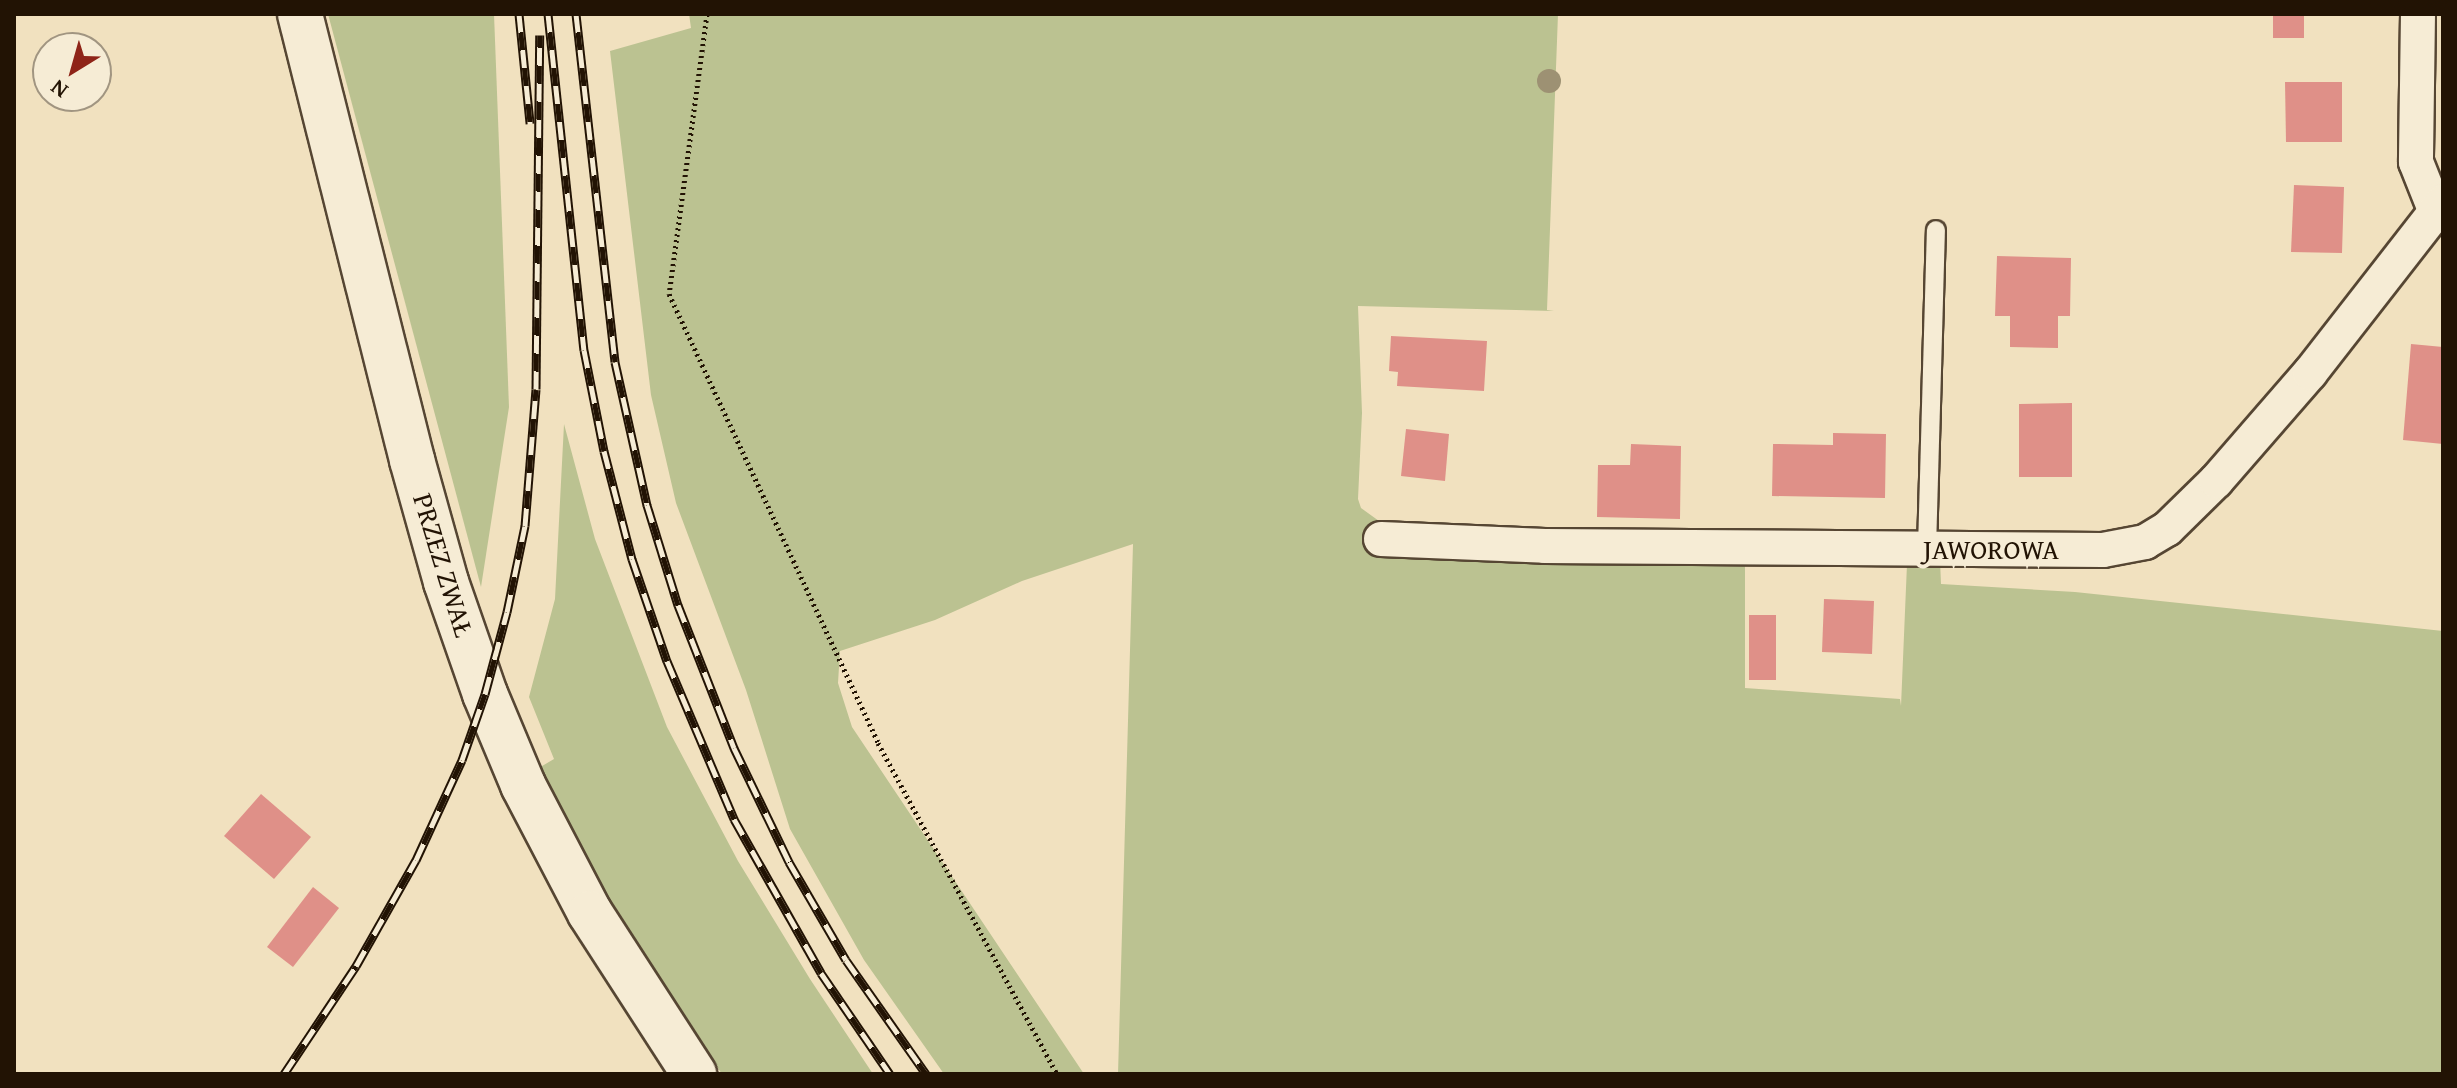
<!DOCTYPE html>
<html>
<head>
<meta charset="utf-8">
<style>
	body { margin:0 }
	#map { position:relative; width:2457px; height:1088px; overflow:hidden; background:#f1e1bf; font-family:"Gentium Book Plus",serif }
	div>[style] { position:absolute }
	.green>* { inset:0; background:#bbc291 }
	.building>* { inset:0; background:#df9088 }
	.path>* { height:5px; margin-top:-2.5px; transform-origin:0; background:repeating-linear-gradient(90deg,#221304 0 2px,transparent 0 6px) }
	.roads { filter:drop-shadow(2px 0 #564633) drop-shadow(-2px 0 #564633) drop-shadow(0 2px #564633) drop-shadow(0 -2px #564633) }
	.service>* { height:18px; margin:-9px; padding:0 9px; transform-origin:9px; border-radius:9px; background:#f6ecd5 }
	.minor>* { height:34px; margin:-17px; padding:0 17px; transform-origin:17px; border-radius:17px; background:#f6ecd5 }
	.tertiary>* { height:44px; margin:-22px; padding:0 22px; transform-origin:22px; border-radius:22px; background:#f6ecd5 }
	.rail>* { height:9px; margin-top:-4.5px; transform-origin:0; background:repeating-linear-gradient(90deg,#f6ecd5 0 18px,#221304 0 36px); box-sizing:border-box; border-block:2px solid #221304 }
	.trees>* { width:24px; height:24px; margin:-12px; border-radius:50%; background:#9d9173 }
	span { translate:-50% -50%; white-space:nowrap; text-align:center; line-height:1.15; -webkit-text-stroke:8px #f6ecd5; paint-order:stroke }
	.street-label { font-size:28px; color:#221304 }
	.frame { position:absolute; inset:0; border:16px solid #221304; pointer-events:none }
	.north { position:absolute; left:32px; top:32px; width:80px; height:80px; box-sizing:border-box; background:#f6ecd5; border:2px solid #a19581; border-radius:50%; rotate:217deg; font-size:22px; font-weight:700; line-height:32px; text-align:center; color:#221304 }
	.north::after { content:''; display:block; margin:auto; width:28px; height:36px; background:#8f2418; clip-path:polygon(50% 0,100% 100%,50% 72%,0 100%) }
</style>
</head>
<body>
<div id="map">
	<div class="green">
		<i style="clip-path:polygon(328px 14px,494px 14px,509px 407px,481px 587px)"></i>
		<i style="clip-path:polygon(689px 14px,1558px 14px,1547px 310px,1554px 311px,1358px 306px,1362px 413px,1358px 499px,1361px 508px,1379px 521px,1381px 539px,1745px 562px,1745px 688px,1900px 699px,1901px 706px,1907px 564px,1940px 560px,1941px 584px,2075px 592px,2443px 631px,2443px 1074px,1118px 1074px,1133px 544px,1022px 581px,935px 620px,840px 651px,838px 683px,852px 727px,1084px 1074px,944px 1074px,864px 960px,790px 829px,746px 690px,676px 503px,651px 395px,610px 51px,691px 28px)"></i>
		<i style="clip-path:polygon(564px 424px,595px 539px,667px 727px,738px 861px,810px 979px,873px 1074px,722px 1074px,654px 978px,537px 769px,554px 759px,529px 697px,555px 599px)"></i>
	</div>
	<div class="building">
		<i style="clip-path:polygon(2273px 14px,2304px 14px,2304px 38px,2273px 38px)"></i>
		<i style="clip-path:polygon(2285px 82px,2342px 82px,2342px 142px,2286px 142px)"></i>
		<i style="clip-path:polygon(2294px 185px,2344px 187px,2342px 253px,2291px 252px)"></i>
		<i style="clip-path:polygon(1997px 256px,2071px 258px,2070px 316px,2058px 316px,2058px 348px,2010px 347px,2010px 316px,1995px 316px)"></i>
		<i style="clip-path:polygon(1391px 336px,1487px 341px,1484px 391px,1397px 386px,1398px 372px,1389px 371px)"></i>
		<i style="clip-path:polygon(2411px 344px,2443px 347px,2443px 444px,2403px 440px)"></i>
		<i style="clip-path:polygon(2072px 403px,2072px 477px,2019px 477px,2019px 404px)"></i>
		<i style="clip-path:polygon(1406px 429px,1449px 434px,1445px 481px,1401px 476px)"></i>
		<i style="clip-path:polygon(1833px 433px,1886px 434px,1885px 498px,1772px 496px,1773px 444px,1833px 445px)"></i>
		<i style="clip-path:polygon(1631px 444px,1681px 446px,1680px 519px,1597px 517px,1598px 465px,1630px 465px)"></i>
		<i style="clip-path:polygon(1824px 599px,1874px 601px,1872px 654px,1822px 652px)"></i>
		<i style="clip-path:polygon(1749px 615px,1776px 615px,1776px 680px,1749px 680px)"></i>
		<i style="clip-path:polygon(261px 794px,311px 837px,274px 879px,224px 836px)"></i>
		<i style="clip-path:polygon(313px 887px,339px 908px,293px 967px,267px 947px)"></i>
	</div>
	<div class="path">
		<i style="left:707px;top:14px;width:283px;rotate:97.7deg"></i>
		<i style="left:669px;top:294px;width:495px;rotate:65deg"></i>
		<i style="left:878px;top:743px;width:376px;rotate:61.6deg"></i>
	</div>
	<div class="roads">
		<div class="service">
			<i style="left:1927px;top:549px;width:319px;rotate:-88.4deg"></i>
		</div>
		<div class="minor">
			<i style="left:2418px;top:14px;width:148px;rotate:90.8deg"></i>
			<i style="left:2416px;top:162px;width:52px;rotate:68.4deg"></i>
			<i style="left:2435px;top:210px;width:9px;rotate:27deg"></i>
			<i style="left:1381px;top:539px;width:164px;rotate:2.4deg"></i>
			<i style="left:1545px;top:546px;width:558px;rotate:0.41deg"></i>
			<i style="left:2103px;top:550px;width:43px;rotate:-10.8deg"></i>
			<i style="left:2145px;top:542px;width:26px;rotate:-31deg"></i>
			<i style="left:2167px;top:529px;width:69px;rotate:-44.4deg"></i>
			<i style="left:2216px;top:481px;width:143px;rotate:-49deg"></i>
			<i style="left:2310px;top:373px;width:217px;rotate:-52.1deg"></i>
		</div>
		<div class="tertiary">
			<i style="left:300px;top:14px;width:460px;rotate:75.9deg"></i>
			<i style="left:412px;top:460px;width:127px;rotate:74.4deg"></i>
			<i style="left:446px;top:582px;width:119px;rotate:70.8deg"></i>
			<i style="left:485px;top:694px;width:99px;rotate:67.3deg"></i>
			<i style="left:523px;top:785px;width:144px;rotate:62.4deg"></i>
			<i style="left:590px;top:913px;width:192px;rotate:57.1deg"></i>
		</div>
	</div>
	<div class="rail">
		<i style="left:519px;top:14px;width:110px;rotate:84.2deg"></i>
		<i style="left:548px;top:14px;width:338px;rotate:83.9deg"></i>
		<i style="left:584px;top:350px;width:103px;rotate:78.8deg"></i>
		<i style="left:604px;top:451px;width:112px;rotate:75.5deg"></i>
		<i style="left:632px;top:559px;width:108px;rotate:71.1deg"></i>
		<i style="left:667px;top:661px;width:172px;rotate:67deg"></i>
		<i style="left:734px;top:819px;width:177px;rotate:60.5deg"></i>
		<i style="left:821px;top:973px;width:122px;rotate:55.7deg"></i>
		<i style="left:576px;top:14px;width:350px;rotate:83.6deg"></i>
		<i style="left:615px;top:362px;width:147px;rotate:77.4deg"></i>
		<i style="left:647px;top:505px;width:105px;rotate:72.8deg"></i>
		<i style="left:678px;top:605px;width:154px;rotate:68.6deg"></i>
		<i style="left:734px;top:748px;width:127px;rotate:64.2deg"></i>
		<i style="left:789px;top:862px;width:113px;rotate:59.8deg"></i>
		<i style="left:846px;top:960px;width:139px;rotate:54.9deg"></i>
		<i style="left:284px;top:1074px;width:130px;rotate:-56.3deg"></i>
		<i style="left:356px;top:966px;width:122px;rotate:-60.5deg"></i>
		<i style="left:416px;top:860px;width:110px;rotate:-65.3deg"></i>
		<i style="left:462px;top:760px;width:70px;rotate:-70.8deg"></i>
		<i style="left:485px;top:694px;width:85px;rotate:-75deg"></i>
		<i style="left:507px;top:612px;width:88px;rotate:-78.2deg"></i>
		<i style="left:525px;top:526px;width:137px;rotate:-85.4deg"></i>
		<i style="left:536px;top:389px;width:354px;rotate:-89.4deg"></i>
	</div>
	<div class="trees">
		<i style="left:1549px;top:81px"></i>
	</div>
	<div class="street-label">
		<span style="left:1991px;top:549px">JAWOROWA</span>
		<span style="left:444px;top:565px;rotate:73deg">PRZEZ ZWAŁ</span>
	</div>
	<div class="frame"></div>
	<div class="north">N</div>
</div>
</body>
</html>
